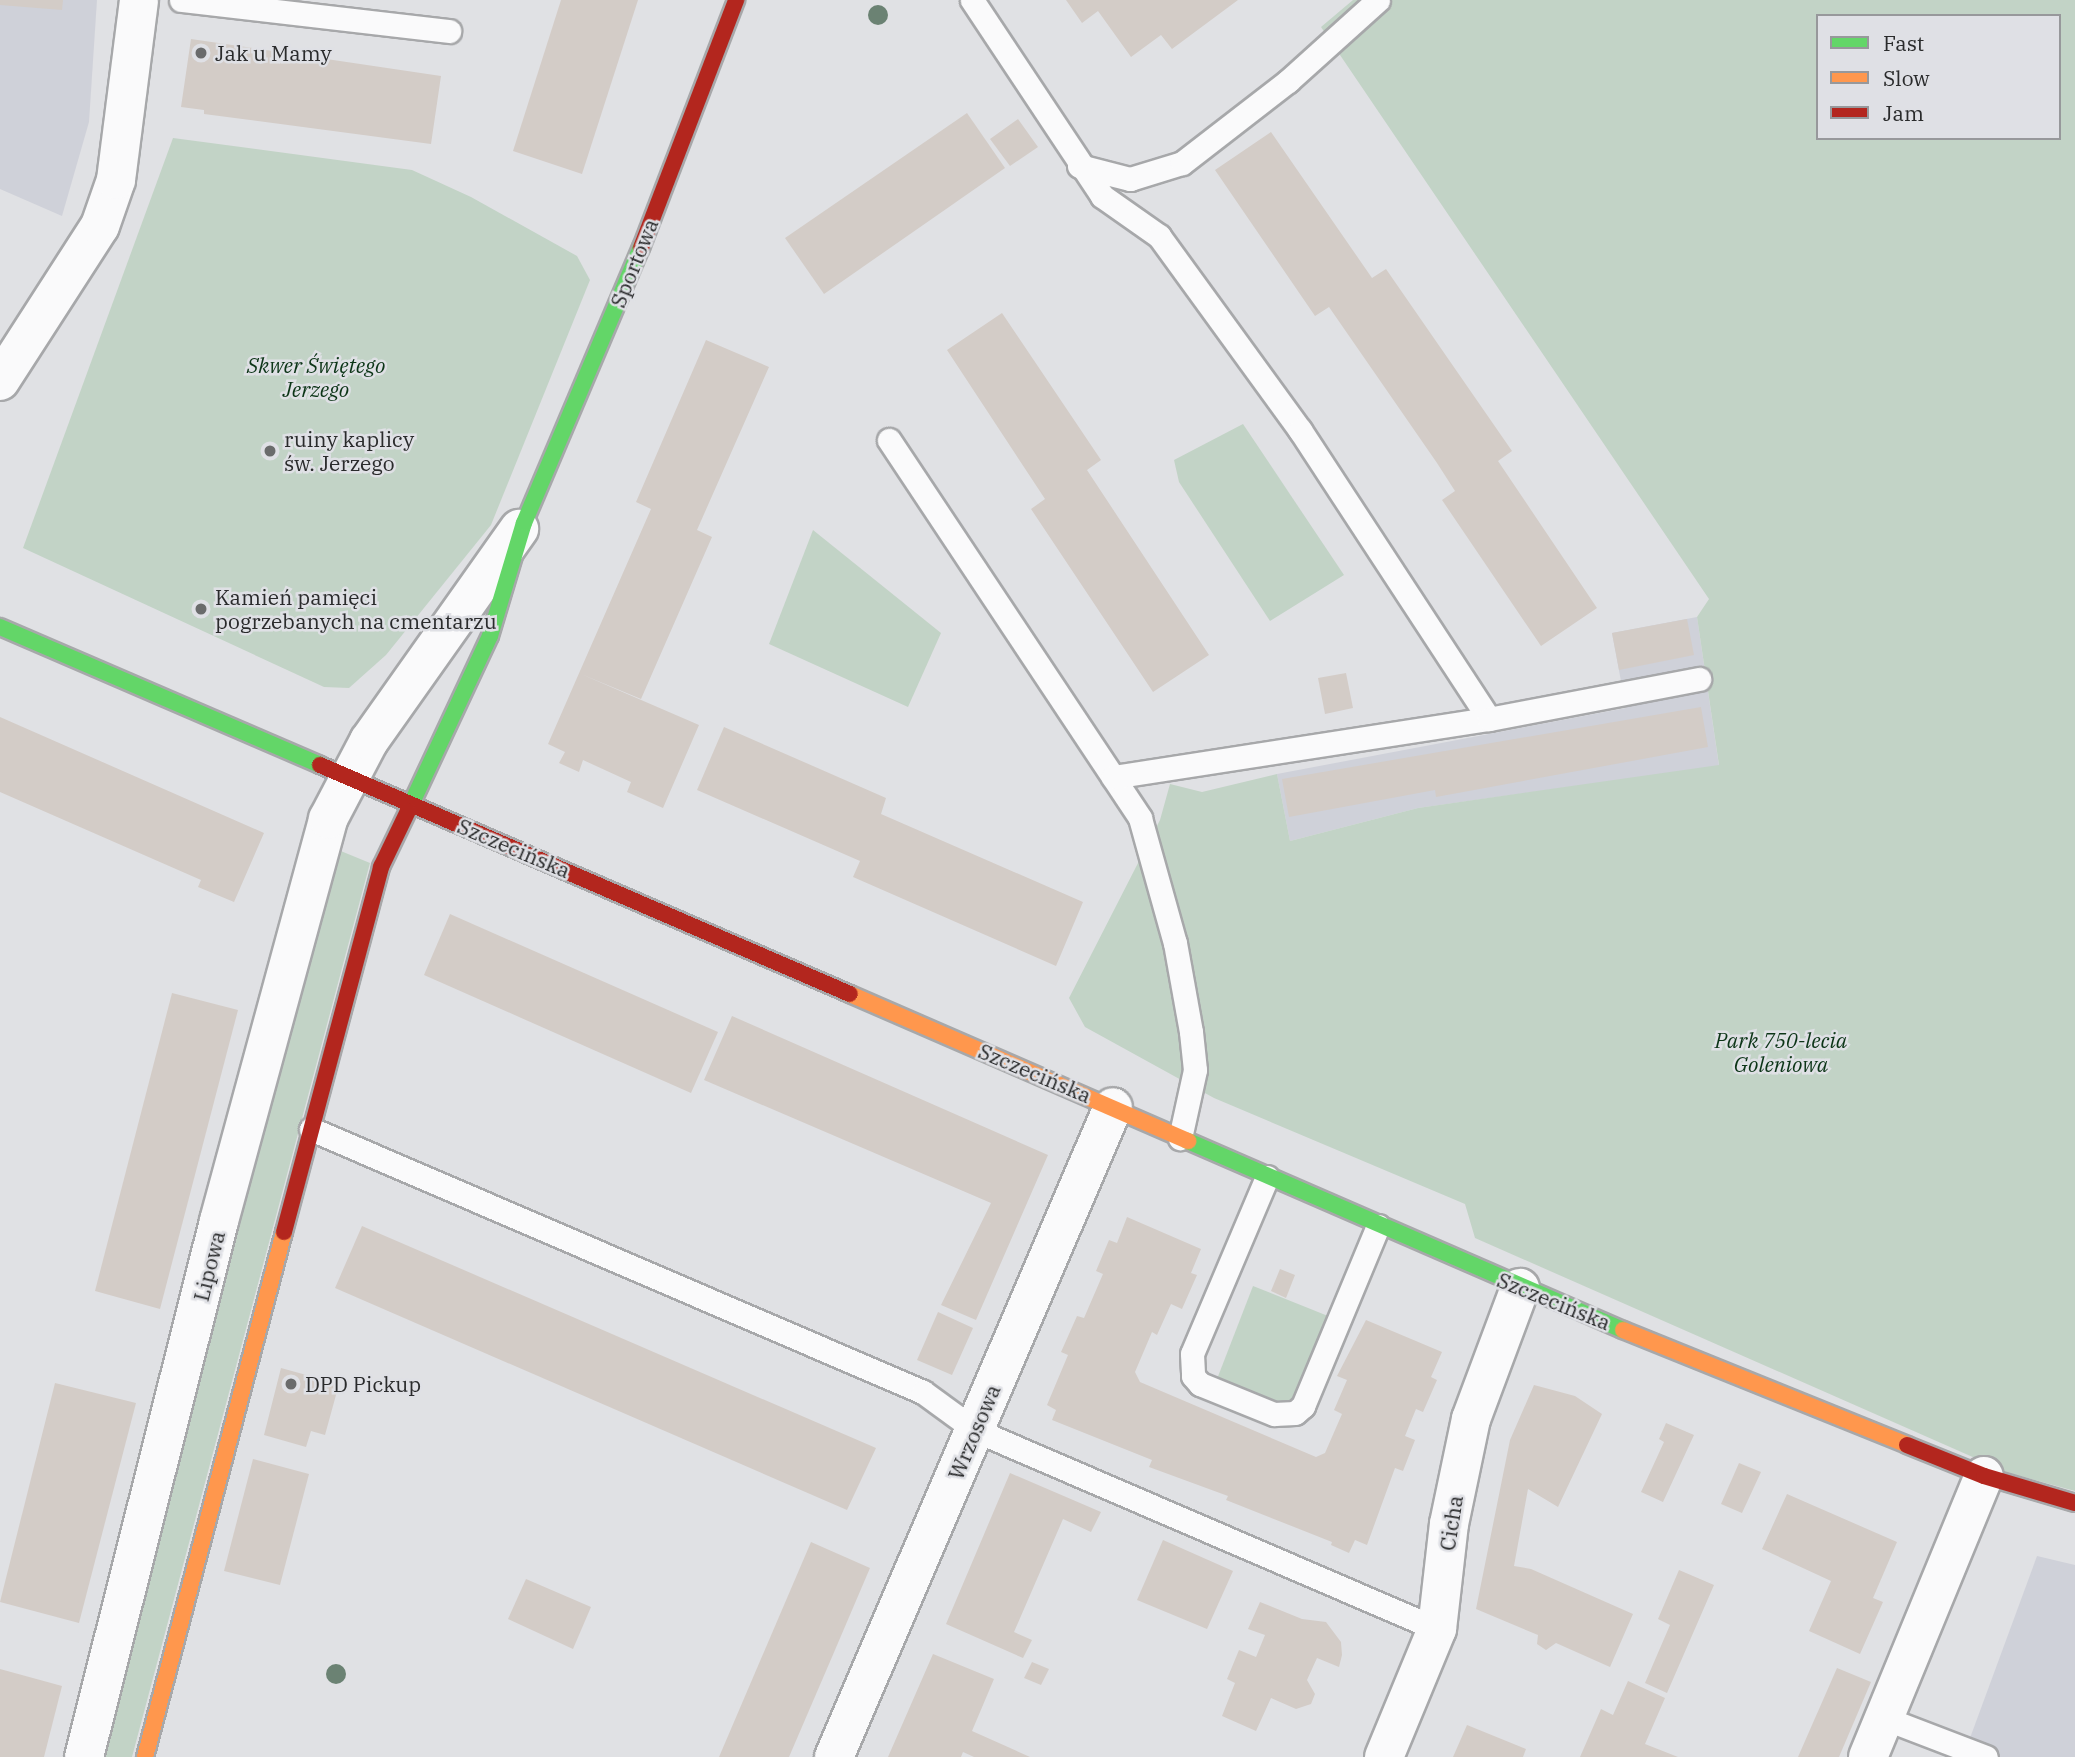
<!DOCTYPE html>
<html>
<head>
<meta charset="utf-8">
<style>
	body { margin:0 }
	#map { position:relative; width:2075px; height:1757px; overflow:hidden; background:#e0e1e4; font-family:"IBM Plex Serif",serif }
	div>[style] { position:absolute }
	.built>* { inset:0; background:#cfd1d9 }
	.green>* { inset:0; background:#c2d3c6 }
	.building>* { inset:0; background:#d3ccc7 }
	.roads { filter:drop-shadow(2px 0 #a7a8aa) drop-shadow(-2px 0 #a7a8aa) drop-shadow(0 2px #a7a8aa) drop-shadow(0 -2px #a7a8aa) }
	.lane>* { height:23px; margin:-11.5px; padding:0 11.5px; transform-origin:11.5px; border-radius:11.5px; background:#fafafb }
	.street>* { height:38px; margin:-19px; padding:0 19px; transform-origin:19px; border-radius:19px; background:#fafafb }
	.fast>* { height:16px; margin:-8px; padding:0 8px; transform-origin:8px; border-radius:8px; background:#63d668 }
	.slow>* { height:16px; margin:-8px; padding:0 8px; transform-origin:8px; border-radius:8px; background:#ff974d }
	.jam>* { height:16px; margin:-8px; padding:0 8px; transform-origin:8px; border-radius:8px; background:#b3261e }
	.trees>* { width:20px; height:20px; margin:-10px; border-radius:50%; background:#6b8273 }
	.dots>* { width:19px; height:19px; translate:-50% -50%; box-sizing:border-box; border:4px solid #dfe0e5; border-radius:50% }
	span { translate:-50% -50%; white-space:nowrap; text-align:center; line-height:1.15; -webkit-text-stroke:5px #dfe0e5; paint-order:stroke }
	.poi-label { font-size:21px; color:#2a2b2c }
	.left { translate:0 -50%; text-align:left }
	.street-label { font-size:21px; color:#2a2b2c }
	.park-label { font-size:21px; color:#0c3517; font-style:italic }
	.legend { position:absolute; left:1816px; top:14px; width:245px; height:126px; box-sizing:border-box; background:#dfe0e5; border:2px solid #97989b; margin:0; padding:9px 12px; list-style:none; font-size:21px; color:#2a2b2c }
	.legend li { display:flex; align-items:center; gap:14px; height:35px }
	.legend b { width:35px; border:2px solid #97989b }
</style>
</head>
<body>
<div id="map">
	<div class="built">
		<i style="clip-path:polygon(0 0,97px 0,89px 122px,62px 216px,0 189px)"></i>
		<i style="clip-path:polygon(1697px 617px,1719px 766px,1418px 808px,1290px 841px,1277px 774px,1626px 708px,1612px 633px)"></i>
		<i style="clip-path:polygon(2037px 1556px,2075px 1565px,2075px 1757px,1963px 1757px)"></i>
	</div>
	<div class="green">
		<i style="clip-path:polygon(evenodd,1353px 0,2075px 0,2075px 1491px,2009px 1473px,1475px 1238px,1465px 1204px,1214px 1098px,1085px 1027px,1069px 998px,1160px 820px,1170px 784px,1202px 792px,1277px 774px,1290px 841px,1418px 808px,1719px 765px,1697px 617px,1709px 599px,1321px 27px,1353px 0,1818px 16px,2059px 16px,2059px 138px,1818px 138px,1818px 16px)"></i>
		<i style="clip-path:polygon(173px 138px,412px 170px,471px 197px,577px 256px,590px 280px,491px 525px,386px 655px,349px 688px,324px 687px,23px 548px)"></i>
		<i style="clip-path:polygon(1243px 424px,1344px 575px,1270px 621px,1179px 482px,1174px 460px)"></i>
		<i style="clip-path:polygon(813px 530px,941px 633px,908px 707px,769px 644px)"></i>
		<i style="clip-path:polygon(331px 847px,370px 863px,132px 1757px,95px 1757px)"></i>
		<i style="clip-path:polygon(1253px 1286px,1328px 1316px,1295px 1400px,1272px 1405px,1217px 1379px)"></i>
	</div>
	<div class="building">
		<i style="clip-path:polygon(0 0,63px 0,62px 10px,0 5px)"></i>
		<i style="clip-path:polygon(561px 0,638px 0,582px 174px,513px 151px)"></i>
		<i style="clip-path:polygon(1066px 0,1238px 0,1172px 49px,1161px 35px,1131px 57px,1098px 11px,1082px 23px)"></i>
		<i style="clip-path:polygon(191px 39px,441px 76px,431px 144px,204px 114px,204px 110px,181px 107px)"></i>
		<i style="clip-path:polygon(967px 113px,1005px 168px,824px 294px,785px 238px)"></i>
		<i style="clip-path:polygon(1018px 119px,1038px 147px,1010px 166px,990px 139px)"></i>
		<i style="clip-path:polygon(1271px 132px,1372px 278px,1386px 269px,1512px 451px,1498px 461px,1597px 608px,1541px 646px,1442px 500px,1455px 491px,1437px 463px,1329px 307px,1315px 316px,1215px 170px)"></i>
		<i style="clip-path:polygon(1002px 313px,1101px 460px,1087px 470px,1209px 655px,1153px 692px,1031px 509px,1045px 499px,947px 350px)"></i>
		<i style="clip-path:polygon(706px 340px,769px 367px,697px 530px,712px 537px,641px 699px,581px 674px,699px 725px,663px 808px,627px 792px,631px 782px,583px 760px,579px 772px,559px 763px,565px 752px,548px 744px,651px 509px,636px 502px)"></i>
		<i style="clip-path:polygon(1687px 619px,1694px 655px,1619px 670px,1612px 633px)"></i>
		<i style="clip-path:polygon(1346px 673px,1353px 708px,1325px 714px,1318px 678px)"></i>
		<i style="clip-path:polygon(1701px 707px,1708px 747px,1436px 797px,1435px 790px,1289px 817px,1282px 779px)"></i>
		<i style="clip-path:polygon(0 717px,264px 833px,234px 902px,198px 887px,201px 880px,0 792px)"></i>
		<i style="clip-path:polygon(724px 727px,886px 798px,881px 814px,1083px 902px,1056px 966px,853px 877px,860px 861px,697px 790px)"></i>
		<i style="clip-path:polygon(450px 914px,718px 1032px,691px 1093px,424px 975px)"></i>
		<i style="clip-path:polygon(172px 993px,238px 1010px,160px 1309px,95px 1291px)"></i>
		<i style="clip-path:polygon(732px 1016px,1048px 1155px,976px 1320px,941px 1305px,991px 1203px,704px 1080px)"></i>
		<i style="clip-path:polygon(1127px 1217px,1201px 1249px,1191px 1273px,1197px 1275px,1182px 1309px,1171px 1304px,1157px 1335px,1152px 1332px,1135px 1372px,1140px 1382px,1316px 1457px,1325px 1453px,1342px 1414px,1334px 1410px,1347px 1380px,1337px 1376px,1366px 1320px,1442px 1352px,1431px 1377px,1437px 1380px,1423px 1412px,1416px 1409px,1405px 1436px,1415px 1440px,1403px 1471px,1395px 1468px,1367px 1545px,1355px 1540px,1349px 1553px,1331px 1545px,1332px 1542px,1226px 1500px,1228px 1496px,1149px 1467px,1152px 1460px,1052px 1420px,1056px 1410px,1047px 1405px,1068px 1355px,1061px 1352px,1077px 1316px,1084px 1318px,1103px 1274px,1096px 1271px,1109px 1240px,1117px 1243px)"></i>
		<i style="clip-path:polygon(362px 1226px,876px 1448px,847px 1510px,335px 1288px)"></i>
		<i style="clip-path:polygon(1280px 1269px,1295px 1275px,1286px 1298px,1271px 1291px)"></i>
		<i style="clip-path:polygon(938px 1312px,973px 1328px,952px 1375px,917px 1360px)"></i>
		<i style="clip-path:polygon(281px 1368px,339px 1384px,325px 1435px,311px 1431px,306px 1447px,264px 1435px)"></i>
		<i style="clip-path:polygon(55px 1383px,136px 1403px,79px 1623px,0 1602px)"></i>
		<i style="clip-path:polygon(1534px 1385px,1575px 1396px,1602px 1414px,1558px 1507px,1528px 1489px,1514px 1566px,1531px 1569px,1633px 1614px,1610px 1667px,1556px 1643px,1546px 1650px,1537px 1644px,1538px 1635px,1476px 1609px,1510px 1440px)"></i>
		<i style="clip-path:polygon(1666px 1423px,1694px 1435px,1663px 1502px,1641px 1492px,1664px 1442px,1659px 1439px)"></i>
		<i style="clip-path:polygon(253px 1459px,309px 1474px,280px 1585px,224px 1571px)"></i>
		<i style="clip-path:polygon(1739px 1463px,1761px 1472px,1742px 1513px,1721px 1504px)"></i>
		<i style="clip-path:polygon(1010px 1473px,1101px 1512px,1091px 1532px,1063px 1519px,1014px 1632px,1032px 1640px,1023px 1658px,946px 1624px)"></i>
		<i style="clip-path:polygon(1787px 1494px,1897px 1542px,1873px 1598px,1883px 1602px,1860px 1654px,1809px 1631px,1831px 1581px,1762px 1549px)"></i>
		<i style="clip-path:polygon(1163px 1540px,1233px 1571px,1207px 1629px,1137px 1600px)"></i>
		<i style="clip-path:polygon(811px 1542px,870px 1568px,832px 1657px,789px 1757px,719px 1757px)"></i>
		<i style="clip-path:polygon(1679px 1570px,1714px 1585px,1667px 1693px,1645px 1683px,1670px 1625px,1658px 1619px)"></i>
		<i style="clip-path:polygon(526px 1579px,591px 1607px,573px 1649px,508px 1619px)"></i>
		<i style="clip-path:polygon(1260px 1602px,1302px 1619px,1326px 1622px,1341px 1642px,1342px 1655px,1339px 1667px,1317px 1658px,1307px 1680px,1315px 1694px,1311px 1704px,1296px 1709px,1271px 1698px,1256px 1731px,1222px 1716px,1235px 1683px,1227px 1679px,1239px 1650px,1256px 1657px,1265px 1635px,1248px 1629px)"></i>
		<i style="clip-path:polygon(933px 1654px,994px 1679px,972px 1731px,1030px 1757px,974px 1757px,963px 1752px,961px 1757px,888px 1757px)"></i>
		<i style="clip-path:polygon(1032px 1662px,1049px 1669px,1041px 1685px,1024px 1678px)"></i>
		<i style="clip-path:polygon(1837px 1668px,1871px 1682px,1839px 1757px,1798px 1757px)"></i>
		<i style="clip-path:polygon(0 1669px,62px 1686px,44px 1757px,0 1757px)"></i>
		<i style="clip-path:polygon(1628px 1681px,1665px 1698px,1645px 1744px,1678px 1757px,1580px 1757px,1601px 1709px,1613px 1715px)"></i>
		<i style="clip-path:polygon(1467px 1725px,1526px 1749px,1523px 1757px,1453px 1757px)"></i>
	</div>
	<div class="roads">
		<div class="lane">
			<i style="left:181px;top:0;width:270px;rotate:6.6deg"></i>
			<i style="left:972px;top:0;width:235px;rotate:56.4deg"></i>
			<i style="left:1102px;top:196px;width:70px;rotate:35.1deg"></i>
			<i style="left:1159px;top:236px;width:240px;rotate:54deg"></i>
			<i style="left:1300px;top:430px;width:345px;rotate:56.8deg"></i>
			<i style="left:1079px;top:166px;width:53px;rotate:14.3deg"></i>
			<i style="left:1130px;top:179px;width:54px;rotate:-17.1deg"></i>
			<i style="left:1182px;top:163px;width:134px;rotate:-37.7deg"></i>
			<i style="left:1288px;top:81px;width:121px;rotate:-42deg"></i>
			<i style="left:889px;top:440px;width:454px;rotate:56.4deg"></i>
			<i style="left:1140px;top:818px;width:130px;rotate:74.4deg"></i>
			<i style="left:1175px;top:943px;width:90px;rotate:79.8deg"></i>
			<i style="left:1191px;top:1032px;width:38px;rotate:84deg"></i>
			<i style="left:1195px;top:1070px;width:70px;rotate:102.4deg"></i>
			<i style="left:1113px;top:777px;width:380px;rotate:-8.8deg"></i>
			<i style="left:1489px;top:719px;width:214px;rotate:-10.8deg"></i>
			<i style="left:311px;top:1129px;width:666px;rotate:23.26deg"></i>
			<i style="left:923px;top:1392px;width:64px;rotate:36.2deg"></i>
			<i style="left:975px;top:1430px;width:503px;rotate:23.3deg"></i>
			<i style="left:1267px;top:1177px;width:192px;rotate:113deg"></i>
			<i style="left:1192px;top:1354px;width:22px;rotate:87deg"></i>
			<i style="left:1193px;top:1376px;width:11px;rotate:49deg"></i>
			<i style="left:1200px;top:1384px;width:80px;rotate:22.1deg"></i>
			<i style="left:1274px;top:1414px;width:21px;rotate:-3deg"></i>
			<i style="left:1295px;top:1413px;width:11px;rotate:-41deg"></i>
			<i style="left:1303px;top:1406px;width:195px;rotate:-67.4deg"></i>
			<i style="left:1884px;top:1718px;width:109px;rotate:20.9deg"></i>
		</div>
		<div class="street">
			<i style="left:0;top:381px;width:184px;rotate:-57.2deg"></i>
			<i style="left:100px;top:226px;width:49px;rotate:-70.8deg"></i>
			<i style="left:116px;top:180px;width:181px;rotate:-82.7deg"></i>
			<i style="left:84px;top:1757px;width:553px;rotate:-75.86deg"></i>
			<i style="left:219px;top:1221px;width:417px;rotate:-74.8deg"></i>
			<i style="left:328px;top:819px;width:88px;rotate:-62.3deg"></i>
			<i style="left:369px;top:741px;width:260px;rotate:-54.7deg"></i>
			<i style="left:834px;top:1757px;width:707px;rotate:-66.77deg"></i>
			<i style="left:1384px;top:1757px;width:139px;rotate:-67.5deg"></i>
			<i style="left:1437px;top:1629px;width:106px;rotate:-83.5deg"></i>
			<i style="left:1449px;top:1524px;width:107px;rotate:-78.2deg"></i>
			<i style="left:1471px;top:1419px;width:140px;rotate:-69.5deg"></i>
			<i style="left:1868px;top:1757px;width:304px;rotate:-67.6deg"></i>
		</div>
		<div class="fast">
			<i style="left:0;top:627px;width:348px;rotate:23.3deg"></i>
			<i style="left:408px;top:811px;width:193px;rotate:-64.9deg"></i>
			<i style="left:490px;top:636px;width:118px;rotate:-73.3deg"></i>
			<i style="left:524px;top:523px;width:299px;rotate:-67deg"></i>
			<i style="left:1188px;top:1141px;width:474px;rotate:23.5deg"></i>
		</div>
		<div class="slow">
			<i style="left:850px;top:994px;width:369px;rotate:23.5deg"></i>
			<i style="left:1623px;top:1330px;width:306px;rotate:22deg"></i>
			<i style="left:145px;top:1757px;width:543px;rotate:-75.17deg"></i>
		</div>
		<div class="jam">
			<i style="left:641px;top:248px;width:266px;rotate:-69deg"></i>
			<i style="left:320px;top:765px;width:577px;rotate:23.37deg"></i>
			<i style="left:284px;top:1232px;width:378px;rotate:-75.1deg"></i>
			<i style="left:381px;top:867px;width:62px;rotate:-64.3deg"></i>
			<i style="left:1907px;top:1445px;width:83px;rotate:21.9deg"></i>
			<i style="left:1984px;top:1476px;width:95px;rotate:16.5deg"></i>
		</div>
	</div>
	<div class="trees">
		<i style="left:878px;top:15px"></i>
		<i style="left:336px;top:1674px"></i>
	</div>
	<div class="dots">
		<i style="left:201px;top:53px;background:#6a6b6c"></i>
		<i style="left:270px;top:451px;background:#6a6b6c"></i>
		<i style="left:201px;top:609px;background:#6a6b6c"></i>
		<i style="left:291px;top:1384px;background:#6a6b6c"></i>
	</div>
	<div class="poi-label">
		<span class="left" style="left:215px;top:53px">Jak u Mamy</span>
		<span class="left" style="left:284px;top:451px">ruiny kaplicy<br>św. Jerzego</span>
		<span class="left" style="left:215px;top:609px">Kamień pamięci<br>pogrzebanych na cmentarzu</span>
		<span class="left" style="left:305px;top:1384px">DPD Pickup</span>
	</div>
	<div class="street-label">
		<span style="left:634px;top:263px;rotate:-68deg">Sportowa</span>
		<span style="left:514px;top:848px;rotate:23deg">Szczecińska</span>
		<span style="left:1035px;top:1073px;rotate:23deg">Szczecińska</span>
		<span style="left:209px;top:1266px;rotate:-76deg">Lipowa</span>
		<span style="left:1554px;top:1301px;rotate:22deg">Szczecińska</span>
		<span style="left:974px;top:1432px;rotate:-67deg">Wrzosowa</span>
		<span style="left:1451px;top:1523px;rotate:-81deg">Cicha</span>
	</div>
	<div class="park-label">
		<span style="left:316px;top:377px">Skwer Świętego<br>Jerzego</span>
		<span style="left:1781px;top:1052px">Park 750-lecia<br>Goleniowa</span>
	</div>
	<ul class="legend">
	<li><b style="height:9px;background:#63d668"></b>Fast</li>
	<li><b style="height:9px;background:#ff974d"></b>Slow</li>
	<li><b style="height:9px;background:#b3261e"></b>Jam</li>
	</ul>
</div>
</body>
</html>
